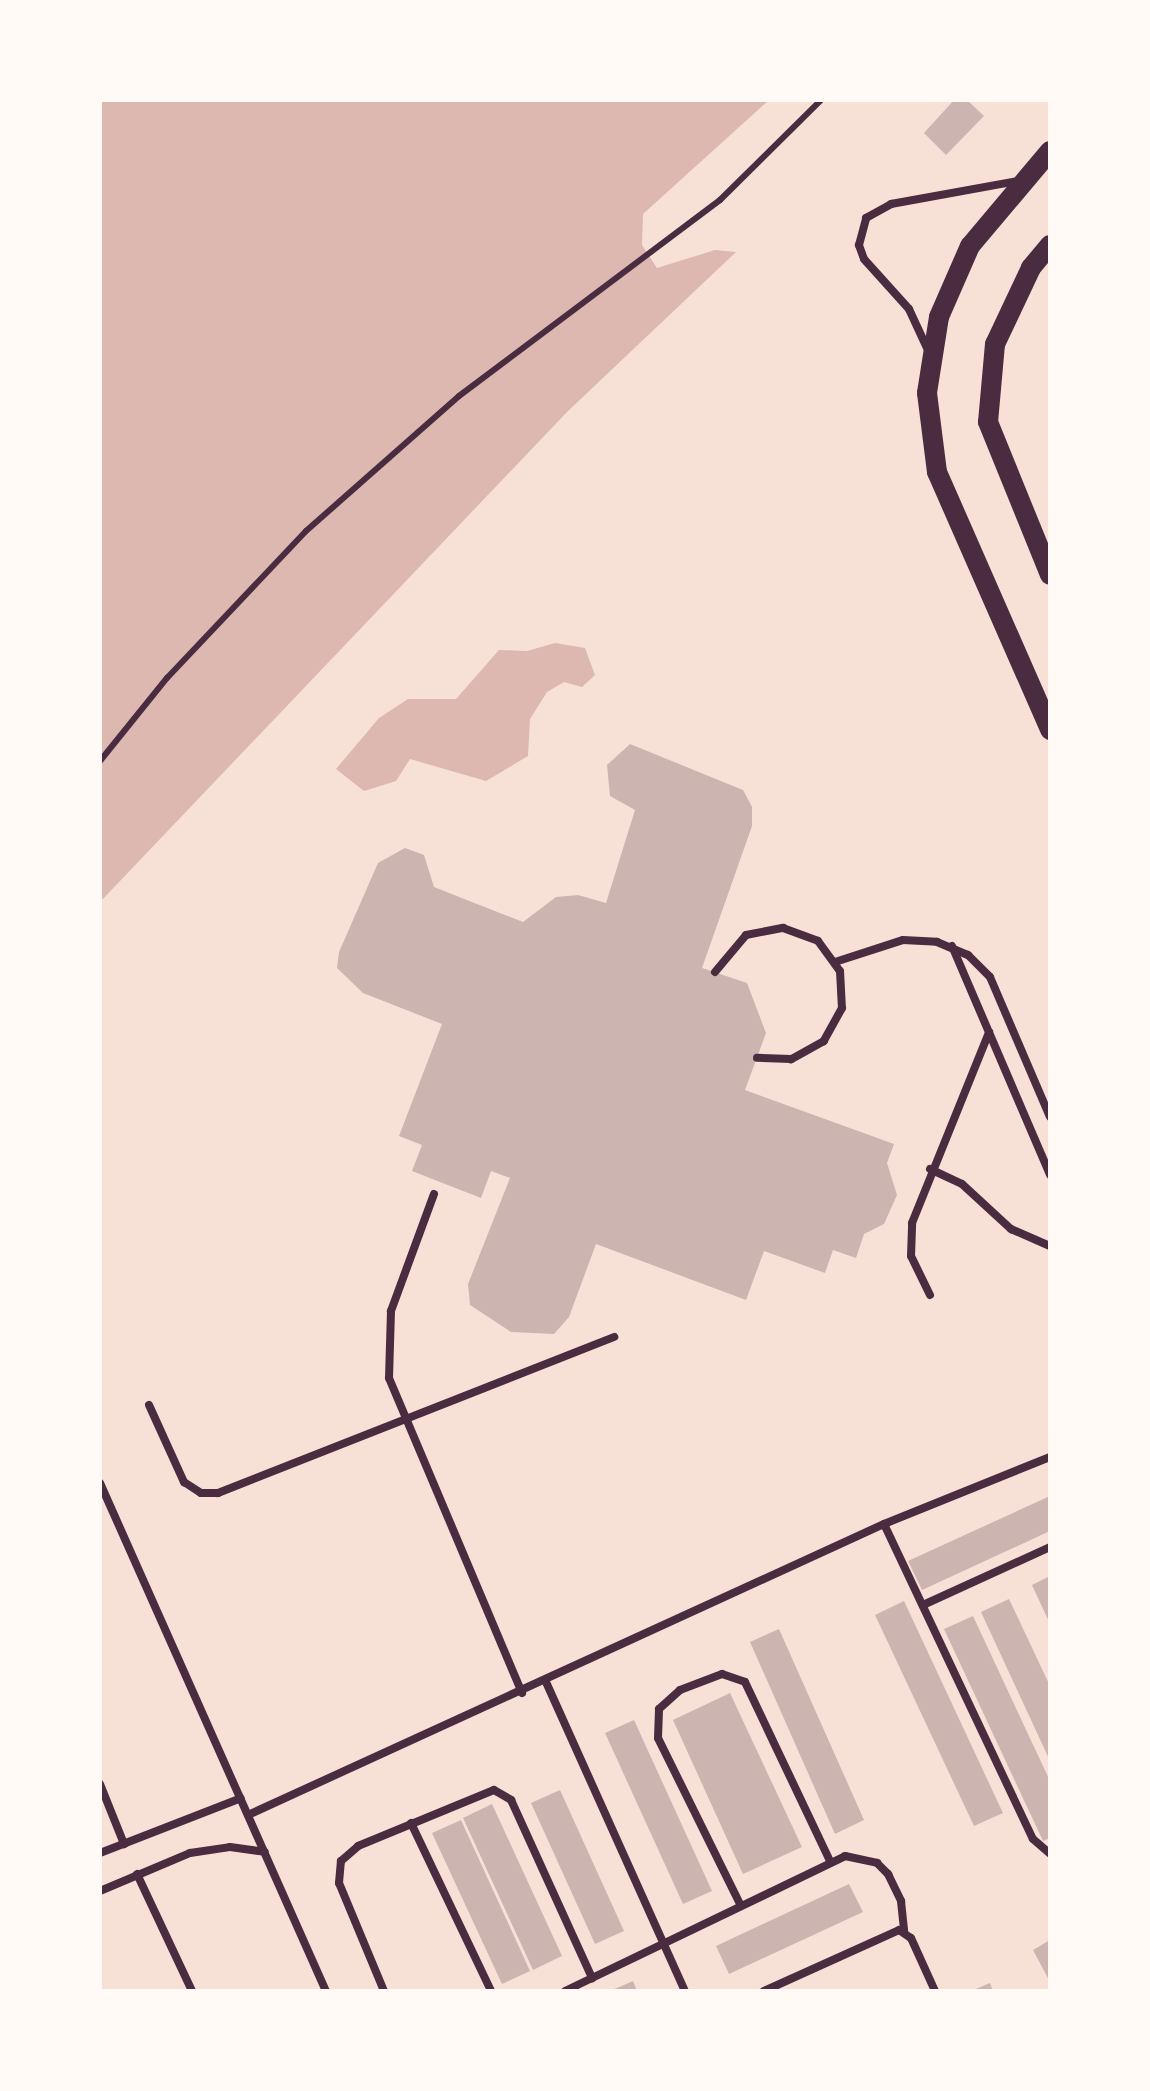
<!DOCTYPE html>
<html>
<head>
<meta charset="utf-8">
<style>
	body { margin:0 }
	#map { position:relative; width:1150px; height:2091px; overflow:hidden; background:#f7e1d7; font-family:"DejaVu Sans",sans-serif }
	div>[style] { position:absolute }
	.water>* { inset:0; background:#dcb8b0 }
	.building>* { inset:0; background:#ccb4b1 }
	.path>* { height:6px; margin:-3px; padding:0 3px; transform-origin:3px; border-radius:3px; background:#4a2c40 }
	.service>* { height:8px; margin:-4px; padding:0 4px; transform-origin:4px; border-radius:4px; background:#4a2c40 }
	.secondary>* { height:20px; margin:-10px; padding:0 10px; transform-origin:10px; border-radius:10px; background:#4a2c40 }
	span { translate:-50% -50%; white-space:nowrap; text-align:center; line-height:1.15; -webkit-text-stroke:10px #fffaf5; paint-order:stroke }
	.frame { position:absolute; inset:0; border:102px solid #fffaf5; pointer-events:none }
</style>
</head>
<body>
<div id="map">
	<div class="water">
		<i style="clip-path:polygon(100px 100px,769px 100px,643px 214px,642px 245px,657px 268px,715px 250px,736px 252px,567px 412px,100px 902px)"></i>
		<i style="clip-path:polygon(555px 643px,585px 648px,595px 675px,582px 687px,564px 682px,547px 692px,530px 719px,528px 756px,486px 781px,410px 759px,396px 781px,364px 791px,336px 769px,379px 718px,408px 699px,456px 699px,499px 650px,527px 651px)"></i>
	</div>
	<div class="building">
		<i style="clip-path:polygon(954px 100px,967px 100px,984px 116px,946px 155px,924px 133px)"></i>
		<i style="clip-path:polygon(630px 744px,743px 790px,752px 807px,752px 826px,702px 968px,747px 983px,766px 1033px,745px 1090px,894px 1144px,887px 1163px,897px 1195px,884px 1224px,864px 1234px,856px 1258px,833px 1250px,825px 1273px,764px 1251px,746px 1300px,596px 1244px,569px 1317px,554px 1334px,511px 1332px,470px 1305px,468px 1284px,510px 1178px,491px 1171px,481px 1198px,412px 1171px,422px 1145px,399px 1136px,442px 1024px,363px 993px,337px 968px,339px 952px,378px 863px,405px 848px,424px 855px,434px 887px,523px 922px,556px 897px,578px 895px,606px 903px,635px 810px,610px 796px,607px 765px)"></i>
		<i style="clip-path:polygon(1050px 1496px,1050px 1531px,922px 1590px,908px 1561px)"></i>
		<i style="clip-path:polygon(1050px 1576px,1050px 1624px,1032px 1585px)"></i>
		<i style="clip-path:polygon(1009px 1599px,1050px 1686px,1050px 1761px,981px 1612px)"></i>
		<i style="clip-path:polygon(904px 1601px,1003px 1813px,974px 1826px,875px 1615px)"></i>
		<i style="clip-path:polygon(973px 1616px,1050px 1781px,1050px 1838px,1043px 1841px,944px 1629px)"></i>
		<i style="clip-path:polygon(779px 1629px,864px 1820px,835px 1834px,750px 1642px)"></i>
		<i style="clip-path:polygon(730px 1693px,802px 1847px,743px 1874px,673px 1720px)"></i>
		<i style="clip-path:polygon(634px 1720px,712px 1891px,683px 1904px,605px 1733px)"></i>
		<i style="clip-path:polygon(560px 1790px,624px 1931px,595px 1944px,531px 1803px)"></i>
		<i style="clip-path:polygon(492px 1804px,562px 1956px,533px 1970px,463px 1818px)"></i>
		<i style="clip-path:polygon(461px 1820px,530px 1971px,502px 1984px,432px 1833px)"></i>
		<i style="clip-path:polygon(849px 1884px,863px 1912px,729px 1974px,716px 1946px)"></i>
		<i style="clip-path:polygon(1050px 1940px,1050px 1982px,1033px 1950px)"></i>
		<i style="clip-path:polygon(633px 1981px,637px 1991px,610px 1991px)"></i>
		<i style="clip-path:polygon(990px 1983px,993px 1991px,971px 1991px)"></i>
	</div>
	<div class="path">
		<i style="left:100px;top:761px;width:107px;rotate:-51.1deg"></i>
		<i style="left:167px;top:678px;width:202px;rotate:-46.6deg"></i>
		<i style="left:306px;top:531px;width:204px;rotate:-41.4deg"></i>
		<i style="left:459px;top:396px;width:326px;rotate:-36.9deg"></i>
		<i style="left:720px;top:200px;width:142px;rotate:-44.7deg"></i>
	</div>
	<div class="service">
		<i style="left:927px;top:348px;width:43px;rotate:-114.8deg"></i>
		<i style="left:909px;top:309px;width:67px;rotate:-132deg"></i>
		<i style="left:864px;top:259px;width:15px;rotate:-110deg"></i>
		<i style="left:859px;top:245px;width:28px;rotate:-75deg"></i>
		<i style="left:866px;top:218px;width:29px;rotate:-29deg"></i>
		<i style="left:891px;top:204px;width:128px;rotate:-10.3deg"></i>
		<i style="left:952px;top:946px;width:249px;rotate:66.8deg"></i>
		<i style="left:835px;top:962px;width:71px;rotate:-17.9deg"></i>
		<i style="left:903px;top:940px;width:34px;rotate:3deg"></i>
		<i style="left:937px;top:942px;width:34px;rotate:23deg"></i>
		<i style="left:968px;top:955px;width:31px;rotate:45deg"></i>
		<i style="left:990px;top:977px;width:152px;rotate:66.8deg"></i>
		<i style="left:715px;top:972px;width:48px;rotate:-50deg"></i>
		<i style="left:746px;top:935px;width:38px;rotate:-11deg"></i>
		<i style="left:783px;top:928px;width:37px;rotate:20deg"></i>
		<i style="left:818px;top:941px;width:37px;rotate:54deg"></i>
		<i style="left:840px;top:971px;width:37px;rotate:87deg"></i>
		<i style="left:842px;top:1008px;width:38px;rotate:119deg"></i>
		<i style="left:824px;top:1041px;width:38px;rotate:151deg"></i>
		<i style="left:791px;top:1059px;width:34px;rotate:-178deg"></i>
		<i style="left:930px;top:1169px;width:35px;rotate:25deg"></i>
		<i style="left:962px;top:1184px;width:67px;rotate:42.6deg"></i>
		<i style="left:1011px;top:1229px;width:43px;rotate:23.6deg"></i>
		<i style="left:434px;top:1194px;width:125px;rotate:110.2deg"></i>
		<i style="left:391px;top:1311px;width:67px;rotate:91.7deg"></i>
		<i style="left:389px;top:1378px;width:342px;rotate:67.1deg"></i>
		<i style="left:930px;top:1295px;width:43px;rotate:-116deg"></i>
		<i style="left:911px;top:1256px;width:33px;rotate:-88deg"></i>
		<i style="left:912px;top:1223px;width:206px;rotate:-68deg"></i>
		<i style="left:149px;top:1405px;width:85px;rotate:65.6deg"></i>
		<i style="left:184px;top:1482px;width:20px;rotate:33deg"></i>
		<i style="left:201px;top:1493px;width:17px"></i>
		<i style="left:218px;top:1493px;width:426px;rotate:-21.5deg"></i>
		<i style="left:100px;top:1483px;width:556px;rotate:66.02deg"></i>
		<i style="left:884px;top:1524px;width:348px;rotate:64.7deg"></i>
		<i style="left:1033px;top:1839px;width:23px;rotate:41deg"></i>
		<i style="left:923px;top:1605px;width:140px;rotate:-24.5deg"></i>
		<i style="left:546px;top:1682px;width:339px;rotate:65.8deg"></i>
		<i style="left:100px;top:1784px;width:65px;rotate:68.2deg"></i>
		<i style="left:248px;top:1815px;width:699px;rotate:-24.59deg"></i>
		<i style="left:884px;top:1524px;width:179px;rotate:-22deg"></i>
		<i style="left:411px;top:1823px;width:186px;rotate:64.5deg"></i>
		<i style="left:100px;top:1853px;width:151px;rotate:-21.3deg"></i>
		<i style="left:137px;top:1874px;width:129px;rotate:64.8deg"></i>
		<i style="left:100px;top:1891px;width:98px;rotate:-22.9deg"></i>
		<i style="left:190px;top:1853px;width:40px;rotate:-8.5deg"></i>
		<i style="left:230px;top:1847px;width:35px;rotate:8deg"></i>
		<i style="left:741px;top:1906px;width:187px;rotate:-116.3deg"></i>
		<i style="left:658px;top:1738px;width:29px;rotate:-88deg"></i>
		<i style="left:659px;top:1709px;width:28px;rotate:-42deg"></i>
		<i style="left:680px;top:1690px;width:45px;rotate:-20.9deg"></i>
		<i style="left:722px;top:1674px;width:24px;rotate:19deg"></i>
		<i style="left:745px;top:1682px;width:198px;rotate:64.6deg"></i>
		<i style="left:384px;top:1991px;width:117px;rotate:-112.6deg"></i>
		<i style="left:339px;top:1883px;width:22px;rotate:-85deg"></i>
		<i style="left:341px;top:1861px;width:23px;rotate:-41deg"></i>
		<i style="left:358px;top:1846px;width:147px;rotate:-22.4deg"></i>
		<i style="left:494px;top:1790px;width:20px;rotate:30deg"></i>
		<i style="left:511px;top:1800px;width:196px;rotate:65.5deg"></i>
		<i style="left:565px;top:1991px;width:311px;rotate:-25.7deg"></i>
		<i style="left:845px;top:1856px;width:33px;rotate:12deg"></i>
		<i style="left:877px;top:1863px;width:16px;rotate:45deg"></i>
		<i style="left:888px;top:1874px;width:30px;rotate:64deg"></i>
		<i style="left:901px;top:1901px;width:30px;rotate:84deg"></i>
		<i style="left:764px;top:1991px;width:148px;rotate:-24.3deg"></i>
		<i style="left:899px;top:1930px;width:14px;rotate:34deg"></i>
		<i style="left:911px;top:1938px;width:58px;rotate:65.6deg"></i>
	</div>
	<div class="secondary">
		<i style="left:1050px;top:151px;width:124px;rotate:130.1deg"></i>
		<i style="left:970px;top:246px;width:77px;rotate:113.6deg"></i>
		<i style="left:939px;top:317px;width:77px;rotate:99deg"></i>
		<i style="left:927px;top:393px;width:80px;rotate:82.8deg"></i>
		<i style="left:937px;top:472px;width:282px;rotate:66.3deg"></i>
		<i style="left:1050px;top:245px;width:30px;rotate:130deg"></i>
		<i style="left:1031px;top:268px;width:84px;rotate:115.3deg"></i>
		<i style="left:995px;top:344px;width:78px;rotate:95.1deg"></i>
		<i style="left:988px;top:422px;width:165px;rotate:67.9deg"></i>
	</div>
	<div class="frame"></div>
</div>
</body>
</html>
